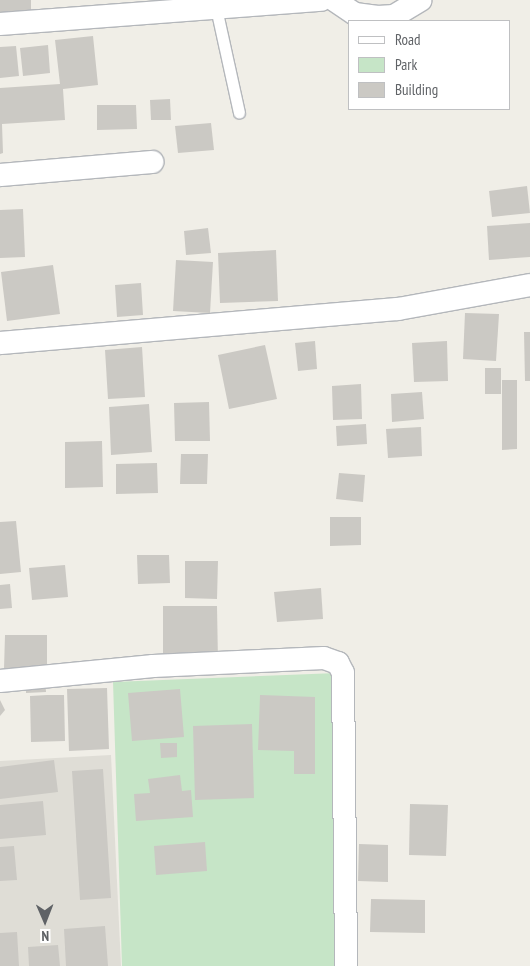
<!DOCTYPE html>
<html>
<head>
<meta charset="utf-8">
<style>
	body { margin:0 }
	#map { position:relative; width:530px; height:966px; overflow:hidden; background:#f0eee7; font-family:"PT Sans Narrow",sans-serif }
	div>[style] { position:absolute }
	.education>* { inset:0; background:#dfddd6 }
	.green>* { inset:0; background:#c6e5c7 }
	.building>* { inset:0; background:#cbc9c4 }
	.roads { filter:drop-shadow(1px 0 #b4b7bb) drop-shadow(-1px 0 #b4b7bb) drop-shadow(0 1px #b4b7bb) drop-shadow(0 -1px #b4b7bb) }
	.lane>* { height:11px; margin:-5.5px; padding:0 5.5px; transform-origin:5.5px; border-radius:5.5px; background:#fff }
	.street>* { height:22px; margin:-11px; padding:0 11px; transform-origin:11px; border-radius:11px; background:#fff }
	span { translate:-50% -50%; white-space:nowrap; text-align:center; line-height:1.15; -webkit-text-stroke:4px #fff; paint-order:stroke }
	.legend { position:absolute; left:348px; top:20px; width:162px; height:90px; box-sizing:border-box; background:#fff; border:1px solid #bfc0c2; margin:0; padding:6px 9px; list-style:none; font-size:15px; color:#5f6266 }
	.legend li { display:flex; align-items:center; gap:10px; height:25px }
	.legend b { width:25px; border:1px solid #bfc0c2 }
	.north { position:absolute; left:20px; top:896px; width:50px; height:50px; -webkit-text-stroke:4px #fff; paint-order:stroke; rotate:179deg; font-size:14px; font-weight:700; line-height:20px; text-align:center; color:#5f6266 }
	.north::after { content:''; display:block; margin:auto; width:18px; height:22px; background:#5f6266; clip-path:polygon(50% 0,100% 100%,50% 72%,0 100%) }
</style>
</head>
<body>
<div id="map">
	<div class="education">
		<i style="clip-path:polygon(111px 755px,121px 966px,0 966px,0 761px)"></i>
	</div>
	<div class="green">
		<i style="clip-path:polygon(337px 673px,336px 966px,122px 966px,113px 682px)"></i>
	</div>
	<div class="building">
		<i style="clip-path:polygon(0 0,31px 0,31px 17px,0 17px)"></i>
		<i style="clip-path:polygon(93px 36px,98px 85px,63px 89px,65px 120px,2px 124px,3px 153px,0 154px,0 88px,60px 84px,55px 40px)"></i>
		<i style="clip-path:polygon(48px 45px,50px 73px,23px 76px,20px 48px)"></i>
		<i style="clip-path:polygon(16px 46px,19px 76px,0 78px,0 47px)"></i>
		<i style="clip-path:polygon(170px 99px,171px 120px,151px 120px,150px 100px)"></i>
		<i style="clip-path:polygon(97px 105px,136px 105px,137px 129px,97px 130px)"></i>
		<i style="clip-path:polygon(211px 123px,214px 150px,178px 153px,175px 126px)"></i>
		<i style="clip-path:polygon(527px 186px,530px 213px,492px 217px,489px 191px)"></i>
		<i style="clip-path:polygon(23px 209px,25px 257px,0 258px,0 210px)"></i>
		<i style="clip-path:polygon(530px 223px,530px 257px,489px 260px,487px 226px)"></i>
		<i style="clip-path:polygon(208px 228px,211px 253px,186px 255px,184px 231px)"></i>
		<i style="clip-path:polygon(276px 250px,278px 301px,220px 303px,218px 253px)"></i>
		<i style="clip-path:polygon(176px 260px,213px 262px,210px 313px,173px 311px)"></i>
		<i style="clip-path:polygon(53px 265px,60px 314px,7px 321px,1px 272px)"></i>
		<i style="clip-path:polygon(141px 283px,143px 315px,117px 317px,115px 285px)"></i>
		<i style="clip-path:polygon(465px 313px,499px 314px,496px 361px,463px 359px)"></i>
		<i style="clip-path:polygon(524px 332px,530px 332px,530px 381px,525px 381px)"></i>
		<i style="clip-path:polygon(315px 341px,317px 369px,298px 371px,295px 343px)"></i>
		<i style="clip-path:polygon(447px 341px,448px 381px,414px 382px,412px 343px)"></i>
		<i style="clip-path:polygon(265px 345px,277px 399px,229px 409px,218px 355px)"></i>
		<i style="clip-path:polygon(142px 347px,145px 397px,108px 399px,105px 350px)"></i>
		<i style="clip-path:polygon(485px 368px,501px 368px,501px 394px,485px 394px)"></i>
		<i style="clip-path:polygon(502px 380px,517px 380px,517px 449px,502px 450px)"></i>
		<i style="clip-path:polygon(361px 384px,362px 419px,333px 420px,332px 386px)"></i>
		<i style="clip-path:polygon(422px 392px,424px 419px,392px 422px,391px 394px)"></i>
		<i style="clip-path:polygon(209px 402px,210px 441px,175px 441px,174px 403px)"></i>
		<i style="clip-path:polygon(149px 404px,152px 452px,111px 455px,109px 407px)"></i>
		<i style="clip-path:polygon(366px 424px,367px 444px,337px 446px,336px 426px)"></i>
		<i style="clip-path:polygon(421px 427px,422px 456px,388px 458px,386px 429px)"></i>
		<i style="clip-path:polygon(102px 441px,103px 487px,65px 488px,65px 442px)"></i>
		<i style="clip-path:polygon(181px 454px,208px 454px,207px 484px,180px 484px)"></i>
		<i style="clip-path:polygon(157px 463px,158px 493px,116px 494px,116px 464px)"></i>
		<i style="clip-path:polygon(339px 473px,365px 475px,363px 502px,336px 499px)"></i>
		<i style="clip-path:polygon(330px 517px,361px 517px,361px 545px,330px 546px)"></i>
		<i style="clip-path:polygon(16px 521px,21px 572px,0 574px,0 522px)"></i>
		<i style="clip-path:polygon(137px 555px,169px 555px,170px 583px,138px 584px)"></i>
		<i style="clip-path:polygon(185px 561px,218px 561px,217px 599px,185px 598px)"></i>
		<i style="clip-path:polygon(65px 565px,68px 597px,32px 600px,29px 568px)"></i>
		<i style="clip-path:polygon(10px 584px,12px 608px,0 609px,0 585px)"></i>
		<i style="clip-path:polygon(321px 588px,323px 619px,277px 622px,274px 592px)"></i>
		<i style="clip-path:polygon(163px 606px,217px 606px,218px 662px,163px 662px)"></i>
		<i style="clip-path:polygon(5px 635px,47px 635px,47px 670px,4px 669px)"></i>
		<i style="clip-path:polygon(26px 680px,45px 680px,46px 692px,26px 693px)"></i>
		<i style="clip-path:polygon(107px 688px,109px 749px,69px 751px,67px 689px)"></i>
		<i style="clip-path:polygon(180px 689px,184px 737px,132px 741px,128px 693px)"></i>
		<i style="clip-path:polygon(47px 695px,64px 695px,65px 741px,31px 742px,30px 696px)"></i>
		<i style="clip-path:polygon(260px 695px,315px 697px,315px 774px,294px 774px,294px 751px,258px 750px)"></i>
		<i style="clip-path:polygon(0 700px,5px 710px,0 716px)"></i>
		<i style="clip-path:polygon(252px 724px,254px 798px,195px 800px,193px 726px)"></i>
		<i style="clip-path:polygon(160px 743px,177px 743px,177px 757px,161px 758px)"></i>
		<i style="clip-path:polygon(54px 760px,58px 792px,0 799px,0 767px)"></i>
		<i style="clip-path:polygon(103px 769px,111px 898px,80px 900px,72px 771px)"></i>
		<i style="clip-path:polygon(180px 775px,182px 791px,191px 790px,193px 817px,136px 821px,134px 794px,150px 793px,148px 779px)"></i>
		<i style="clip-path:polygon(43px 801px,46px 835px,0 839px,0 805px)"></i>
		<i style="clip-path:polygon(410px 804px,448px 805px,446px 856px,409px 855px)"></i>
		<i style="clip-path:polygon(205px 842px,207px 871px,156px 875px,154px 846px)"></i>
		<i style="clip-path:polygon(359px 844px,388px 845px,388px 882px,358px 881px)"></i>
		<i style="clip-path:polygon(14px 846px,17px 880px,0 881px,0 847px)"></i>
		<i style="clip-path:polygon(371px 899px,425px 900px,425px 933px,370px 932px)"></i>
		<i style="clip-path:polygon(105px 926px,108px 966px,66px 966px,64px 929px)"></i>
		<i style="clip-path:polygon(17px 932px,19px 966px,0 966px,0 933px)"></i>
		<i style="clip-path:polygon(58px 945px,60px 966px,29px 966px,28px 947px)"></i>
	</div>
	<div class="roads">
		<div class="lane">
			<i style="left:216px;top:8px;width:107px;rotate:77.6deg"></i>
		</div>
		<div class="street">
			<i style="left:334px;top:0;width:25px;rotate:34deg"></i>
			<i style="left:355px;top:14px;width:23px;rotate:7deg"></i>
			<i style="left:378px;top:17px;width:16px;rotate:-4deg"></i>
			<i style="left:394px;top:16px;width:31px;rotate:-31deg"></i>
			<i style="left:0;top:24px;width:322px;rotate:-4.3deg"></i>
			<i style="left:0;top:175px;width:153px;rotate:-4.9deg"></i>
			<i style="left:0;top:343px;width:399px;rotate:-4.9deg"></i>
			<i style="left:398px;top:309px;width:134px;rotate:-10.3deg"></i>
			<i style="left:0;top:681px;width:154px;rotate:-5.6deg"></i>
			<i style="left:153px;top:666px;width:171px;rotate:-2.7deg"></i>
			<i style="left:324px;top:658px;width:15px;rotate:20deg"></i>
			<i style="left:338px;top:663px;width:11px;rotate:63deg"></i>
			<i style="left:343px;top:673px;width:293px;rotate:89.4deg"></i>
		</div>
	</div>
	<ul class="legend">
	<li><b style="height:6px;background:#fff"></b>Road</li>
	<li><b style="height:14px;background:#c6e5c7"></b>Park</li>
	<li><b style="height:14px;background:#cbc9c4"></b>Building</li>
	</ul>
	<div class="north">N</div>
</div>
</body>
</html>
